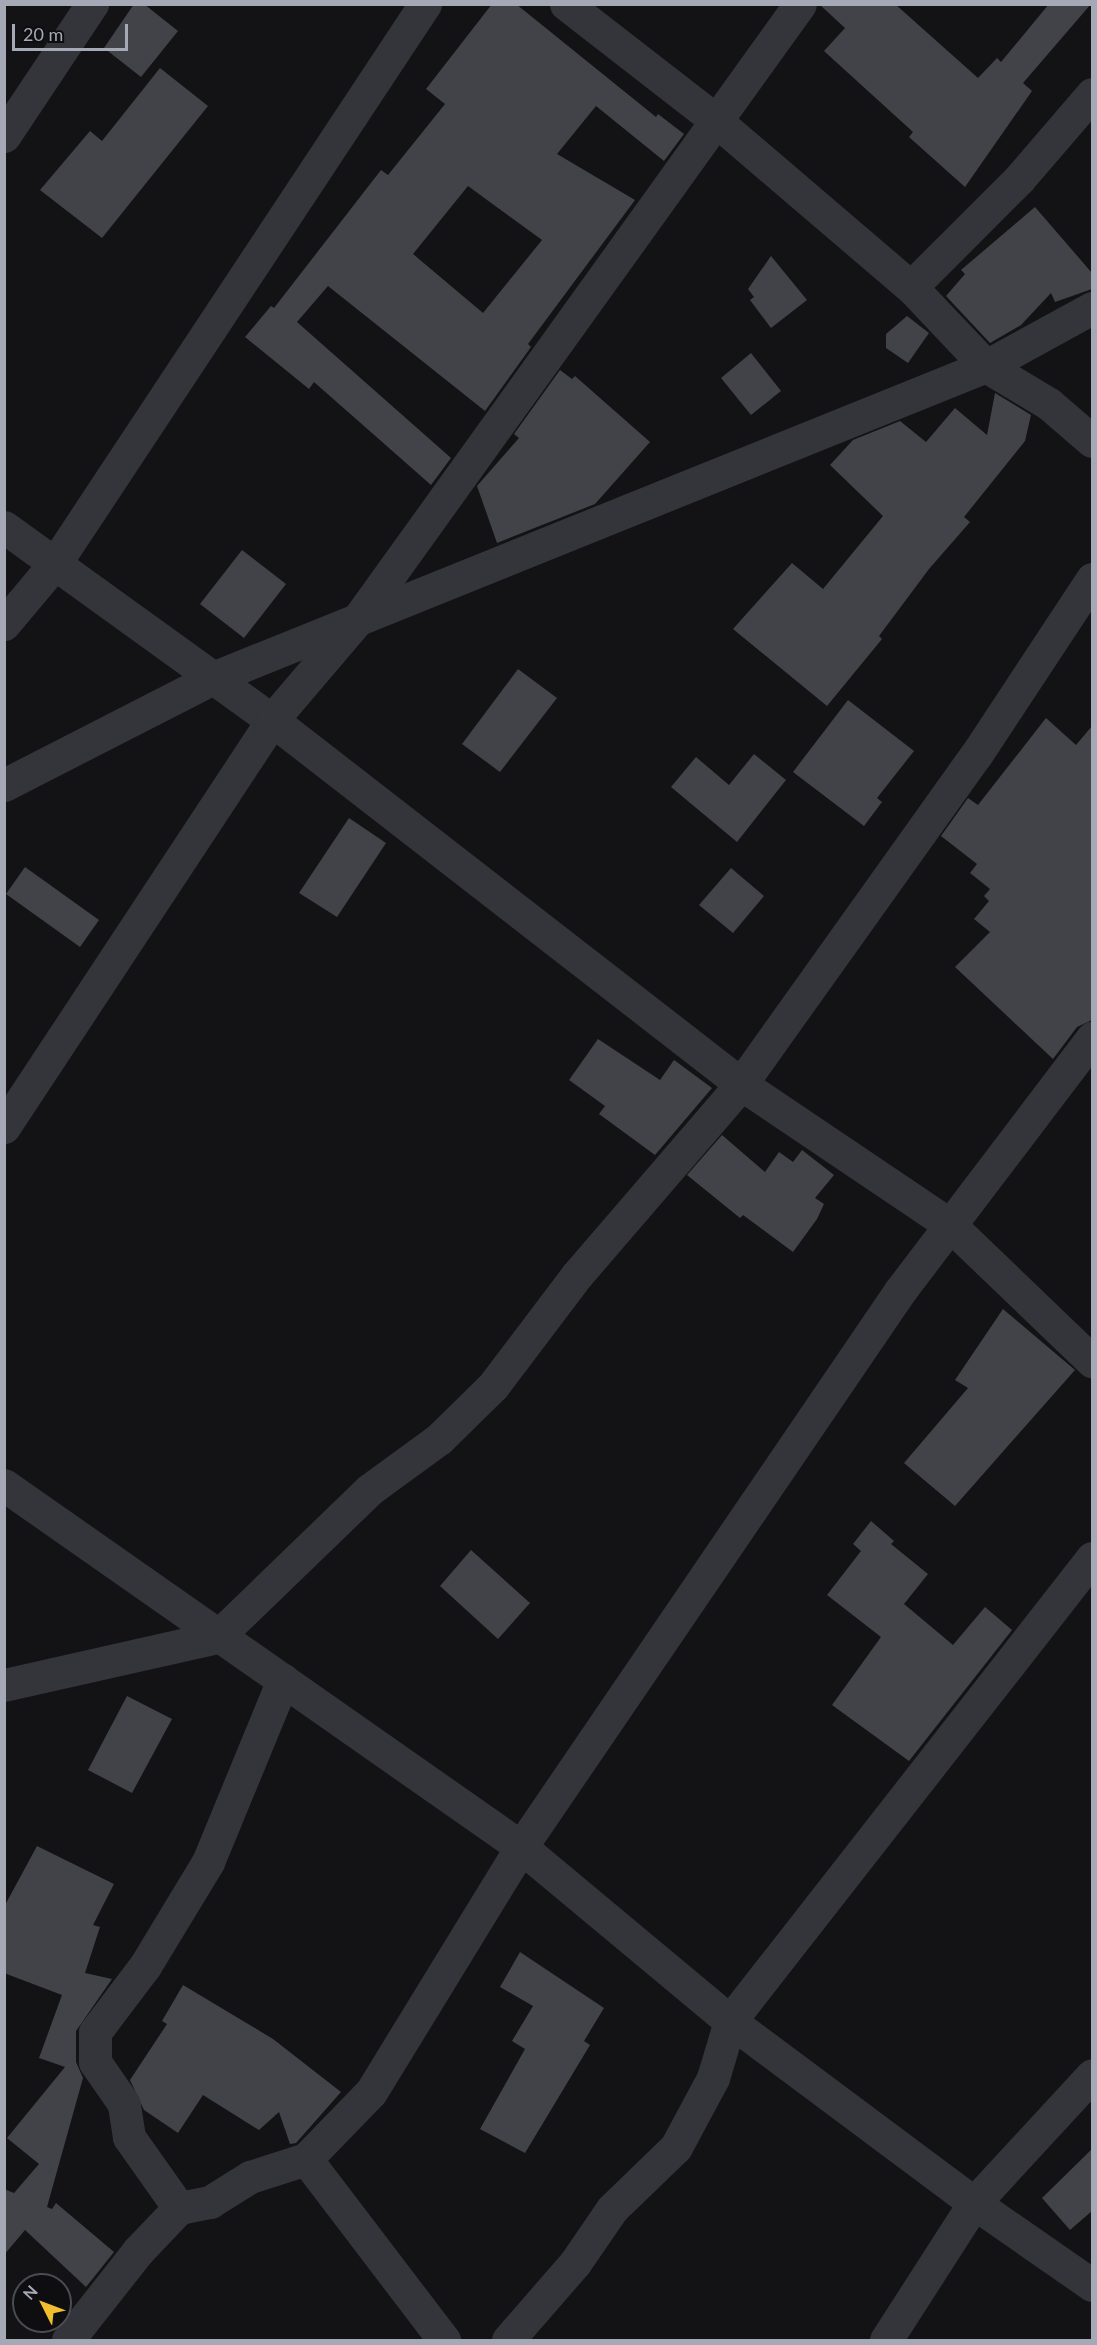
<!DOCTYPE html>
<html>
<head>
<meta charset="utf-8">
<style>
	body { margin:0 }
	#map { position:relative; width:1097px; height:2345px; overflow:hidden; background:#131315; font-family:Lato,sans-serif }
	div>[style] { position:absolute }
	.building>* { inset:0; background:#424348 }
	.minor>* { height:33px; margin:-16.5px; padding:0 16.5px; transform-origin:16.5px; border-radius:16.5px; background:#34353a }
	span { translate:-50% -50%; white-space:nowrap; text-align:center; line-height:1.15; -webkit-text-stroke:5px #0e0e10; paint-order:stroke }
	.frame { position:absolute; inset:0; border:6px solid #a5a8b5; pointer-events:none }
	.north { position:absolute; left:12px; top:2273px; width:60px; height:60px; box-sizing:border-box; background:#0e0e10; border:2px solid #4a4c52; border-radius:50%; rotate:312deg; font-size:16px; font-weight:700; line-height:24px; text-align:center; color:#a5a8b5 }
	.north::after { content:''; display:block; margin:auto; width:21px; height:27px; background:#f0be30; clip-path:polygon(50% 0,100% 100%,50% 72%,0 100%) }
	.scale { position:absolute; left:12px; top:24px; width:116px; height:27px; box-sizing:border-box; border:3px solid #a5a8b5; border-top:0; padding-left:8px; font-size:18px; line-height:21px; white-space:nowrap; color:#a5a8b5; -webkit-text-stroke:4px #0e0e10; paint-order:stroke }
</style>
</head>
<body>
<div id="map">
	<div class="building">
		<i style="clip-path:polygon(134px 4px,144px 4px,178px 31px,141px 77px,104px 48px)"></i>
		<i style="clip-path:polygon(evenodd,492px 4px,516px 4px,656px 117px,658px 114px,684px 134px,664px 161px,596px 106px,557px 154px,635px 200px,528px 344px,531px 347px,485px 411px,328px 286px,297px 322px,451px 458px,431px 485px,314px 382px,309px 389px,245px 337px,271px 306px,274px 308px,381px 170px,388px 175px,445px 104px,426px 89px,492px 4px,468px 186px,542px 240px,483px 313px,413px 254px,468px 186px)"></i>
		<i style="clip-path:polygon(819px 4px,895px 4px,978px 78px,997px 58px,1001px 62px,1049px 4px,1091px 4px,1023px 83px,1032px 91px,965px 187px,909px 137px,913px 132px,824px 51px,845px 28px)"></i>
		<i style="clip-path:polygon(160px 68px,208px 106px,102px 238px,40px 190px,90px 131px,102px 141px)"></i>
		<i style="clip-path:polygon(1035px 207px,1092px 273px,1092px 289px,1055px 302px,1051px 293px,1021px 325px,990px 343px,946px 296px,965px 274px,961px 270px)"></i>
		<i style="clip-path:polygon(771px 256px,807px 300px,771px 328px,750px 300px,754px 297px,748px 289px)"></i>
		<i style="clip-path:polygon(907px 316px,929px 333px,908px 363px,886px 348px,886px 334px)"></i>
		<i style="clip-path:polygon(751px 353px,781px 391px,751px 415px,721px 378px)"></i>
		<i style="clip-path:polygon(560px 370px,572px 379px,575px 376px,650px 442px,595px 504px,497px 543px,477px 486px,519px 438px,514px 434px)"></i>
		<i style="clip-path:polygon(995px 393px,1031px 415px,1025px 441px,964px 517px,970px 522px,929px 569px,879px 636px,882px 639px,827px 706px,733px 629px,792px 563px,823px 589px,883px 516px,830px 465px,853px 440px,900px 421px,926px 442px,955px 408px,987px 435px)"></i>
		<i style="clip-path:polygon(242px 550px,286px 584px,244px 638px,200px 604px)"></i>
		<i style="clip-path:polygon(518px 669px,557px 698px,500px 772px,462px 744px)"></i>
		<i style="clip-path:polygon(848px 700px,914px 751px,877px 798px,882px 802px,864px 826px,793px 772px)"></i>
		<i style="clip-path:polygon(1046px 718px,1076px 745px,1092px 726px,1092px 1020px,1077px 1027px,1053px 1059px,955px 967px,990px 932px,974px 919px,989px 901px,984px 896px,990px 889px,970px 873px,977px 864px,941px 836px,968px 798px,978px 805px)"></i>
		<i style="clip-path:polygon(754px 754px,786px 780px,737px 842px,671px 787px,696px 757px,729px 785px)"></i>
		<i style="clip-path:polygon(349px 818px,386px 843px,337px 917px,299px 893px)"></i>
		<i style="clip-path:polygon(25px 867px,99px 920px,80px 947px,6px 894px)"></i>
		<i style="clip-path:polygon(731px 868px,764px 896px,733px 933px,699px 905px)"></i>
		<i style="clip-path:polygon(598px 1039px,660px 1080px,674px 1060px,712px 1088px,655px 1155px,599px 1114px,605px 1106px,569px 1080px)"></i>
		<i style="clip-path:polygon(722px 1135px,765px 1172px,779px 1152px,793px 1162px,802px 1150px,834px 1175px,815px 1198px,824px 1204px,817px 1219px,793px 1252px,743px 1215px,740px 1218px,687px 1175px)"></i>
		<i style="clip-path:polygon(1003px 1309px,1075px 1370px,955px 1506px,904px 1463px,968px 1388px,955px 1380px)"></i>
		<i style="clip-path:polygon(871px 1521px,894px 1541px,891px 1544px,928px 1574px,904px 1604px,953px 1645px,985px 1607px,1012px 1630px,909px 1761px,832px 1705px,881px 1637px,827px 1595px,861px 1551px,853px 1544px)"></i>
		<i style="clip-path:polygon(471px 1550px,530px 1603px,498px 1639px,440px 1586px)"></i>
		<i style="clip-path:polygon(127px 1696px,172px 1719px,132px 1793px,88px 1770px)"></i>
		<i style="clip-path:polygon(37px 1846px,114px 1884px,93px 1925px,100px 1927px,85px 1973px,112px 1979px,76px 2031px,76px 2062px,83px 2078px,47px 2207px,52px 2209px,56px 2203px,114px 2252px,86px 2287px,25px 2230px,4px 2255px,4px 2189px,14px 2193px,39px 2164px,7px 2138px,65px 2067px,39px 2058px,62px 1995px,4px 1973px,4px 1907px)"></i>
		<i style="clip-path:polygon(520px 1952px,604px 2008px,584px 2041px,590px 2045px,525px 2153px,480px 2129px,525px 2049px,512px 2041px,533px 2006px,500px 1987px)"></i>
		<i style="clip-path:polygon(183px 1985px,273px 2039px,341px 2092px,296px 2143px,290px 2144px,279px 2112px,259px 2130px,203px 2095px,178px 2133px,144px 2110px,130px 2080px,167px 2024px,162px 2021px)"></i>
		<i style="clip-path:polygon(1092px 2149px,1092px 2211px,1070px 2230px,1042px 2198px)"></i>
	</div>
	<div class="minor">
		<i style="left:566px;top:4px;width:187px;rotate:37.8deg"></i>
		<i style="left:714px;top:119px;width:259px;rotate:40.5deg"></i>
		<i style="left:911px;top:287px;width:109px;rotate:46.5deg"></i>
		<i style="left:986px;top:366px;width:74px;rotate:31.1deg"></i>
		<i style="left:1049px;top:404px;width:57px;rotate:40.7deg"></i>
		<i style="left:4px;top:136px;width:159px;rotate:-56.3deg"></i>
		<i style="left:911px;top:287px;width:153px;rotate:-45deg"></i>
		<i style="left:1019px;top:179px;width:112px;rotate:-49.3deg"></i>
		<i style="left:4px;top:527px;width:330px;rotate:35.8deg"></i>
		<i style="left:272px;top:720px;width:594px;rotate:37.82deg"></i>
		<i style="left:741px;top:1084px;width:252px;rotate:34deg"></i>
		<i style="left:950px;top:1225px;width:197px;rotate:43.8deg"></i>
		<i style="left:4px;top:624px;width:81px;rotate:-50deg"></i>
		<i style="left:56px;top:562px;width:669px;rotate:-56.52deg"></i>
		<i style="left:4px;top:785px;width:237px;rotate:-27.1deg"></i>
		<i style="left:215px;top:677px;width:831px;rotate:-21.97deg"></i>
		<i style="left:986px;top:366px;width:121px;rotate:-28.7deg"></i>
		<i style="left:4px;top:1127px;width:487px;rotate:-56.6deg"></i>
		<i style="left:272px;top:720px;width:133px;rotate:-49.6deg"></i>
		<i style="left:358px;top:619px;width:757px;rotate:-54.3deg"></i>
		<i style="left:4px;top:1485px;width:631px;rotate:35deg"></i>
		<i style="left:521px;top:1847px;width:272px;rotate:39.8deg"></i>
		<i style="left:730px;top:2021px;width:304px;rotate:36.7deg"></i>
		<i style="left:974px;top:2203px;width:144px;rotate:34.8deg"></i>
		<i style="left:4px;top:1685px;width:218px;rotate:-12.7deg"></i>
		<i style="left:217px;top:1637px;width:211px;rotate:-44deg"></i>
		<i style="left:369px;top:1490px;width:87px;rotate:-36.1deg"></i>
		<i style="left:439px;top:1439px;width:76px;rotate:-44.5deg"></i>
		<i style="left:493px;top:1386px;width:139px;rotate:-52.9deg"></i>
		<i style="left:577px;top:1275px;width:252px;rotate:-49.3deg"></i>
		<i style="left:741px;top:1084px;width:404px;rotate:-54.5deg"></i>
		<i style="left:976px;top:755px;width:211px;rotate:-56.6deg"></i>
		<i style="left:306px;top:2159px;width:228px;rotate:52.7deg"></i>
		<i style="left:179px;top:2208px;width:87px;rotate:-125.2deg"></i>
		<i style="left:129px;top:2137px;width:33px;rotate:-99deg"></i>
		<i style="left:124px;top:2104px;width:51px;rotate:-124.6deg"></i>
		<i style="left:95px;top:2062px;width:30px;rotate:-90deg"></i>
		<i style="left:95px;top:2032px;width:83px;rotate:-52.9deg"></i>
		<i style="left:145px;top:1966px;width:122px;rotate:-58.8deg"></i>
		<i style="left:208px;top:1862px;width:197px;rotate:-67.6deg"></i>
		<i style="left:68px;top:2340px;width:113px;rotate:-51.8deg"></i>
		<i style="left:138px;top:2251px;width:59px;rotate:-46.4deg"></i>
		<i style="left:179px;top:2208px;width:32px;rotate:-11deg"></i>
		<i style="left:210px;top:2202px;width:47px;rotate:-32deg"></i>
		<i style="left:250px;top:2177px;width:59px;rotate:-17.8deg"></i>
		<i style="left:306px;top:2159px;width:93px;rotate:-45.9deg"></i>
		<i style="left:371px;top:2092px;width:287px;rotate:-58.5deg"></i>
		<i style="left:521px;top:1847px;width:673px;rotate:-55.72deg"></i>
		<i style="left:900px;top:1291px;width:318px;rotate:-52.8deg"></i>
		<i style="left:508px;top:2340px;width:102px;rotate:-49deg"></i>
		<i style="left:575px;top:2263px;width:65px;rotate:-55.6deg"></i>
		<i style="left:612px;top:2209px;width:89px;rotate:-44.1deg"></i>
		<i style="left:676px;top:2147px;width:78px;rotate:-61.8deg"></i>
		<i style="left:713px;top:2078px;width:59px;rotate:-73.4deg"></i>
		<i style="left:730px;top:2021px;width:588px;rotate:-51.98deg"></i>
		<i style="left:886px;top:2340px;width:163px;rotate:-57.3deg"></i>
		<i style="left:974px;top:2203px;width:174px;rotate:-47.3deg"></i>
	</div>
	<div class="frame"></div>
	<div class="north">N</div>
	<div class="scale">20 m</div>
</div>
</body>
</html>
